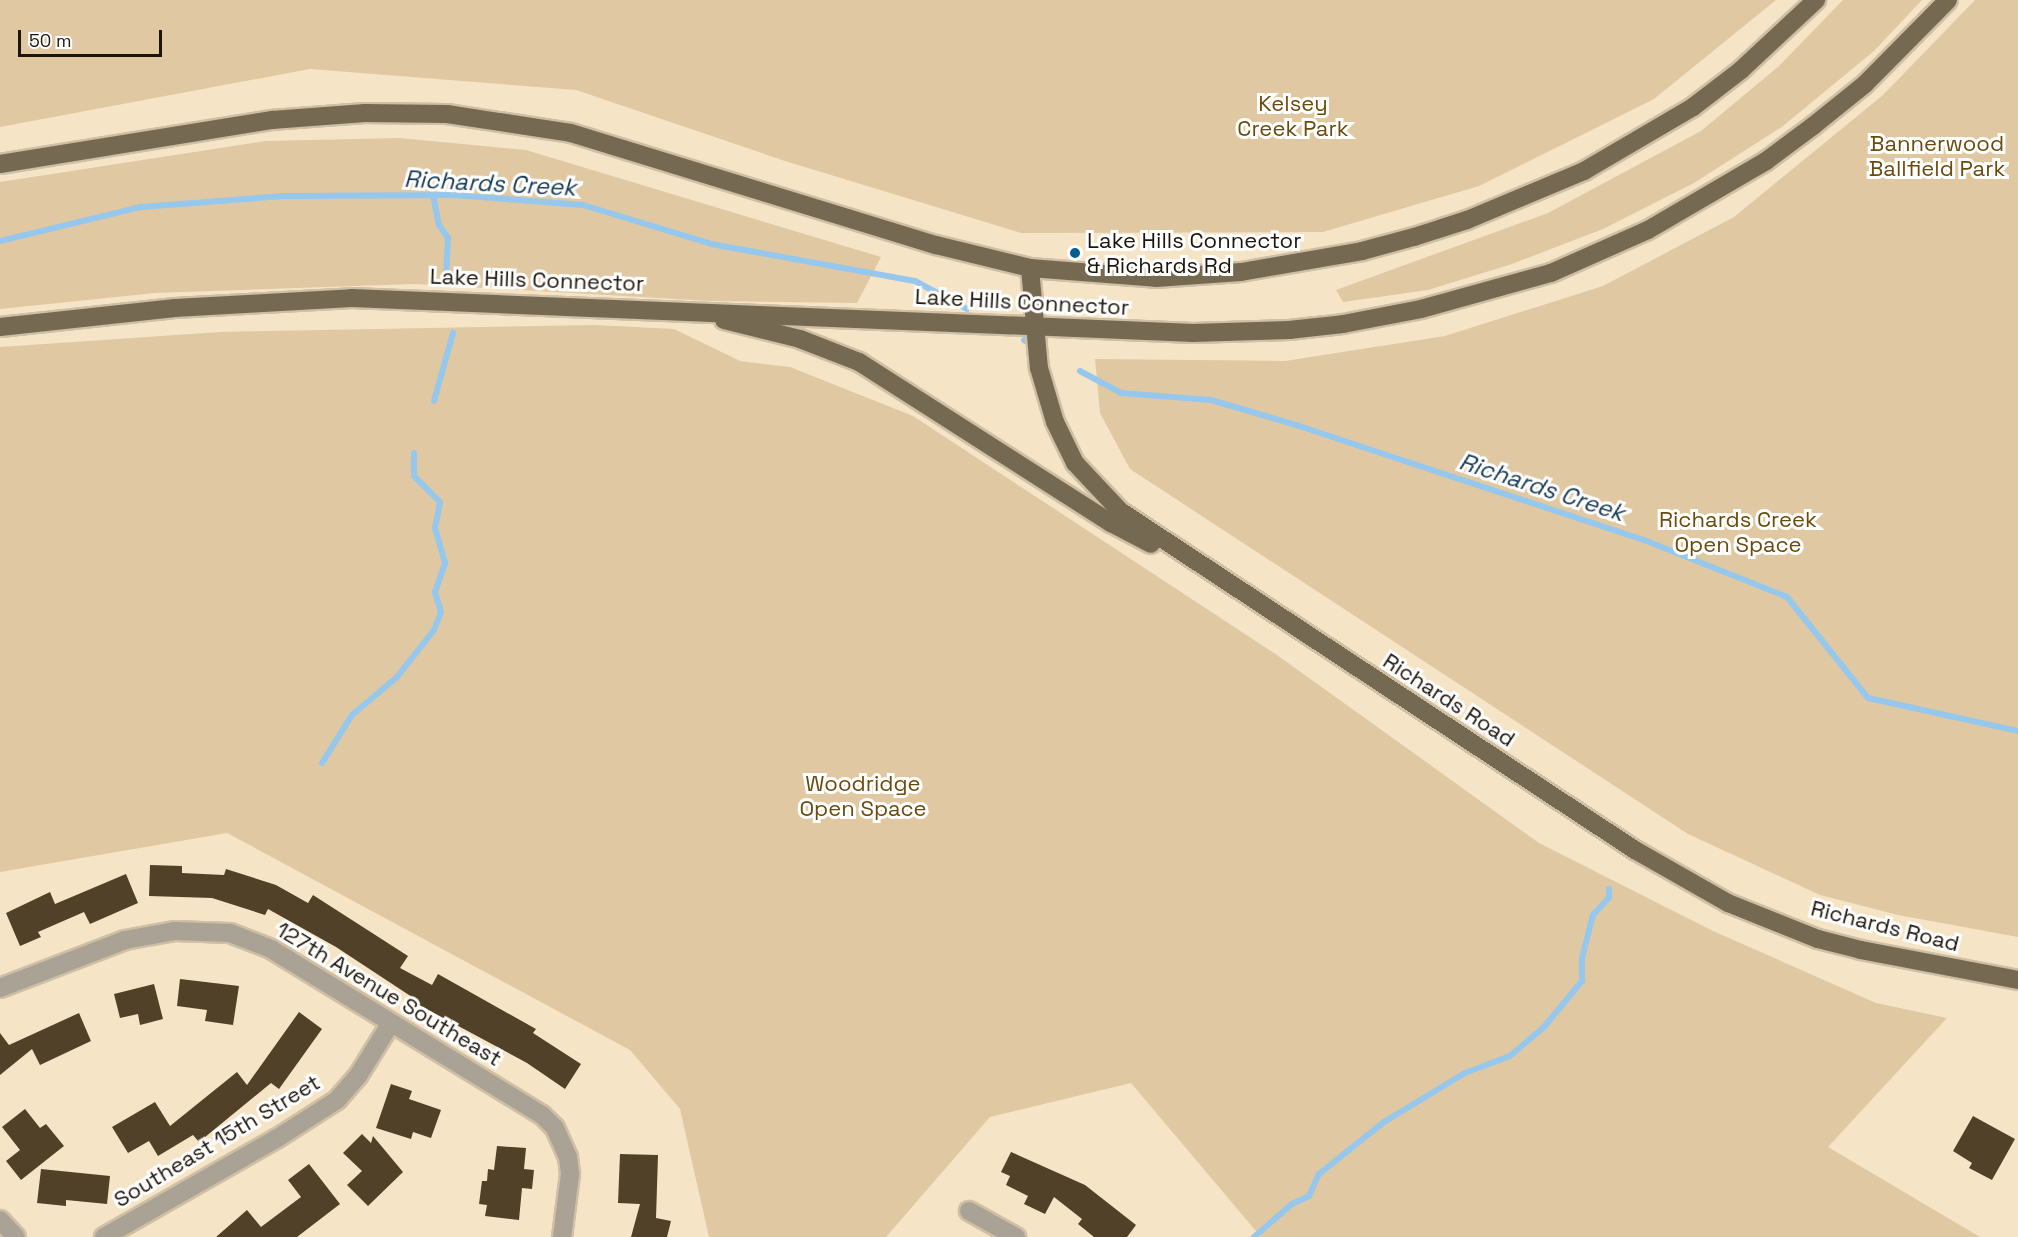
<!DOCTYPE html>
<html>
<head>
<meta charset="utf-8">
<style>
	body { margin:0 }
	#map { position:relative; width:2018px; height:1237px; overflow:hidden; background:#f6e4c6; font-family:"Space Grotesk",sans-serif }
	div>[style] { position:absolute }
	.green>* { inset:0; background:#e0c9a2 }
	.stream>* { height:6px; margin:-3px; padding:0 3px; transform-origin:3px; border-radius:3px; background:#96c7ed }
	.building>* { inset:0; background:#514128 }
	.roads { filter:drop-shadow(2px 0 #cfbfa4) drop-shadow(-2px 0 #cfbfa4) drop-shadow(0 2px #cfbfa4) drop-shadow(0 -2px #cfbfa4) }
	.minor>* { height:18px; margin:-9px; padding:0 9px; transform-origin:9px; border-radius:9px; background:#a9a295 }
	.major>* { height:18px; margin:-9px; padding:0 9px; transform-origin:9px; border-radius:9px; background:#766952 }
	.dots>* { width:16px; height:16px; translate:-50% -50%; box-sizing:border-box; border:3px solid #fff; border-radius:50% }
	span { translate:-50% -50%; white-space:nowrap; text-align:center; line-height:1.15; -webkit-text-stroke:6px #fff; paint-order:stroke }
	.park-label { font-size:22px; color:#694b0d }
	.poi-label { font-size:22px; color:#1c150b }
	.left { translate:0 -50%; text-align:left }
	.street-label { font-size:22px; color:#1c150b }
	.water-label { font-size:24px; color:#153b56; font-style:italic }
	.scale { position:absolute; left:18px; top:30px; width:144px; height:27px; box-sizing:border-box; border:3px solid #1c150b; border-top:0; padding-left:8px; font-size:18px; line-height:21px; white-space:nowrap; color:#1c150b; -webkit-text-stroke:4px #fff; paint-order:stroke }
</style>
</head>
<body>
<div id="map">
	<div class="green">
		<i style="clip-path:polygon(0 0,1776px 0,1654px 99px,1479px 186px,1323px 232px,1021px 233px,785px 161px,576px 90px,310px 69px,0 127px)"></i>
		<i style="clip-path:polygon(1843px 0,1922px 0,1874px 51px,1783px 126px,1694px 183px,1603px 229px,1512px 264px,1428px 290px,1343px 302px,1336px 290px,1548px 213px,1701px 131px,1779px 66px)"></i>
		<i style="clip-path:polygon(1975px 0,2018px 0,2018px 937px,1898px 915px,1820px 895px,1688px 834px,1130px 469px,1100px 413px,1095px 359px,1285px 361px,1445px 336px,1603px 286px,1734px 217px,1883px 95px)"></i>
		<i style="clip-path:polygon(399px 138px,526px 150px,881px 257px,857px 303px,710px 301px,415px 284px,155px 293px,0 309px,0 182px,266px 141px)"></i>
		<i style="clip-path:polygon(594px 325px,674px 329px,740px 361px,790px 367px,913px 416px,1277px 655px,1539px 843px,1713px 931px,1876px 1003px,1947px 1018px,1828px 1147px,1980px 1237px,1261px 1237px,1131px 1083px,990px 1117px,886px 1237px,709px 1237px,680px 1109px,630px 1050px,227px 833px,0 872px,0 347px,220px 332px)"></i>
	</div>
	<div class="stream">
		<i style="left:433px;top:195px;width:31px;rotate:79deg"></i>
		<i style="left:439px;top:225px;width:16px;rotate:55deg"></i>
		<i style="left:448px;top:238px;width:35px;rotate:93deg"></i>
		<i style="left:0;top:241px;width:145px;rotate:-13.6deg"></i>
		<i style="left:141px;top:207px;width:142px;rotate:-4.4deg"></i>
		<i style="left:283px;top:196px;width:171px;rotate:-0.3deg"></i>
		<i style="left:454px;top:195px;width:129px;rotate:4.4deg"></i>
		<i style="left:583px;top:205px;width:134px;rotate:16.9deg"></i>
		<i style="left:711px;top:244px;width:207px;rotate:10.3deg"></i>
		<i style="left:915px;top:281px;width:59px;rotate:28.3deg"></i>
		<i style="left:1024px;top:340px;width:1px;rotate:45deg"></i>
		<i style="left:1080px;top:371px;width:47px;rotate:28.2deg"></i>
		<i style="left:1121px;top:393px;width:90px;rotate:4.4deg"></i>
		<i style="left:1211px;top:400px;width:89px;rotate:16.4deg"></i>
		<i style="left:1296px;top:425px;width:367px;rotate:18.3deg"></i>
		<i style="left:1644px;top:540px;width:154px;rotate:21.7deg"></i>
		<i style="left:1787px;top:597px;width:129px;rotate:51.3deg"></i>
		<i style="left:1868px;top:698px;width:154px;rotate:12.4deg"></i>
		<i style="left:434px;top:401px;width:71px;rotate:-74.4deg"></i>
		<i style="left:322px;top:763px;width:57px;rotate:-58deg"></i>
		<i style="left:352px;top:715px;width:59px;rotate:-40.2deg"></i>
		<i style="left:397px;top:677px;width:60px;rotate:-51.8deg"></i>
		<i style="left:434px;top:630px;width:19px;rotate:-69deg"></i>
		<i style="left:441px;top:612px;width:21px;rotate:-107deg"></i>
		<i style="left:435px;top:592px;width:31px;rotate:-71deg"></i>
		<i style="left:445px;top:563px;width:36px;rotate:-106deg"></i>
		<i style="left:435px;top:528px;width:26px;rotate:-79deg"></i>
		<i style="left:440px;top:502px;width:37px;rotate:-135deg"></i>
		<i style="left:414px;top:476px;width:23px;rotate:-90deg"></i>
		<i style="left:1254px;top:1237px;width:50px;rotate:-41deg"></i>
		<i style="left:1292px;top:1204px;width:19px;rotate:-25deg"></i>
		<i style="left:1309px;top:1196px;width:24px;rotate:-66deg"></i>
		<i style="left:1319px;top:1174px;width:83px;rotate:-38.7deg"></i>
		<i style="left:1384px;top:1122px;width:95px;rotate:-31.2deg"></i>
		<i style="left:1465px;top:1073px;width:48px;rotate:-20.7deg"></i>
		<i style="left:1510px;top:1056px;width:45px;rotate:-40.5deg"></i>
		<i style="left:1544px;top:1027px;width:60px;rotate:-50.4deg"></i>
		<i style="left:1582px;top:981px;width:23px;rotate:-90deg"></i>
		<i style="left:1582px;top:958px;width:44px;rotate:-75.7deg"></i>
		<i style="left:1593px;top:915px;width:24px;rotate:-48deg"></i>
		<i style="left:1609px;top:897px;width:8px;rotate:-90deg"></i>
	</div>
	<div class="building">
		<i style="clip-path:polygon(150px 865px,182px 866px,182px 873px,224px 875px,226px 869px,276px 885px,308px 903px,313px 895px,408px 956px,400px 968px,432px 985px,438px 974px,536px 1029px,533px 1033px,581px 1064px,565px 1089px,527px 1063px,410px 1000px,412px 997px,336px 947px,268px 909px,265px 915px,212px 898px,149px 896px)"></i>
		<i style="clip-path:polygon(126px 874px,138px 903px,90px 924px,84px 912px,38px 932px,41px 937px,20px 946px,6px 913px,50px 892px,55px 904px)"></i>
		<i style="clip-path:polygon(180px 979px,239px 986px,233px 1025px,205px 1021px,207px 1010px,177px 1006px)"></i>
		<i style="clip-path:polygon(154px 984px,163px 1019px,140px 1025px,138px 1014px,120px 1018px,114px 994px)"></i>
		<i style="clip-path:polygon(299px 1012px,322px 1029px,279px 1089px,271px 1083px,199px 1142px,193px 1135px,158px 1156px,149px 1141px,128px 1153px,112px 1127px,155px 1102px,170px 1126px,237px 1072px,247px 1085px)"></i>
		<i style="clip-path:polygon(79px 1013px,91px 1041px,40px 1065px,32px 1049px,0 1075px,0 1033px,9px 1045px)"></i>
		<i style="clip-path:polygon(391px 1084px,412px 1091px,409px 1099px,441px 1110px,431px 1138px,413px 1132px,411px 1139px,376px 1128px)"></i>
		<i style="clip-path:polygon(25px 1109px,40px 1128px,46px 1124px,64px 1146px,21px 1180px,6px 1161px,20px 1150px,2px 1127px)"></i>
		<i style="clip-path:polygon(1973px 1116px,2015px 1139px,1992px 1180px,1969px 1168px,1972px 1163px,1953px 1151px)"></i>
		<i style="clip-path:polygon(362px 1134px,371px 1143px,373px 1136px,403px 1172px,368px 1206px,347px 1185px,362px 1171px,343px 1153px)"></i>
		<i style="clip-path:polygon(497px 1146px,526px 1148px,524px 1169px,534px 1170px,532px 1189px,522px 1188px,519px 1220px,485px 1216px,487px 1205px,479px 1204px,482px 1181px,487px 1181px,488px 1169px,494px 1170px)"></i>
		<i style="clip-path:polygon(1011px 1152px,1085px 1185px,1136px 1225px,1127px 1237px,1094px 1237px,1078px 1224px,1082px 1219px,1054px 1197px,1045px 1214px,1024px 1204px,1028px 1196px,1006px 1185px,1010px 1176px,1001px 1172px)"></i>
		<i style="clip-path:polygon(620px 1154px,658px 1155px,656px 1218px,671px 1221px,667px 1237px,631px 1237px,640px 1204px,618px 1203px)"></i>
		<i style="clip-path:polygon(309px 1164px,340px 1204px,297px 1237px,216px 1237px,247px 1210px,261px 1227px,301px 1197px,288px 1180px)"></i>
		<i style="clip-path:polygon(41px 1169px,110px 1176px,107px 1204px,66px 1200px,66px 1206px,37px 1203px)"></i>
	</div>
	<div class="roads">
		<div class="minor">
			<i style="left:0;top:988px;width:134px;rotate:-21deg"></i>
			<i style="left:125px;top:940px;width:51px;rotate:-10.2deg"></i>
			<i style="left:175px;top:931px;width:55px;rotate:2.1deg"></i>
			<i style="left:230px;top:933px;width:44px;rotate:21.3deg"></i>
			<i style="left:271px;top:949px;width:318px;rotate:31.5deg"></i>
			<i style="left:542px;top:1115px;width:18px;rotate:45deg"></i>
			<i style="left:555px;top:1128px;width:32px;rotate:66deg"></i>
			<i style="left:568px;top:1157px;width:17px;rotate:83deg"></i>
			<i style="left:570px;top:1174px;width:64px;rotate:97.2deg"></i>
			<i style="left:969px;top:1211px;width:54px;rotate:29deg"></i>
			<i style="left:0;top:1220px;width:23px;rotate:47deg"></i>
			<i style="left:104px;top:1237px;width:198px;rotate:-29.7deg"></i>
			<i style="left:276px;top:1139px;width:72px;rotate:-32.6deg"></i>
			<i style="left:337px;top:1100px;width:32px;rotate:-49deg"></i>
			<i style="left:358px;top:1076px;width:62px;rotate:-58.1deg"></i>
		</div>
		<div class="major">
			<i style="left:0;top:164px;width:276px;rotate:-9.2deg"></i>
			<i style="left:272px;top:120px;width:93px;rotate:-4.3deg"></i>
			<i style="left:365px;top:113px;width:82px;rotate:0.7deg"></i>
			<i style="left:447px;top:114px;width:125px;rotate:8.7deg"></i>
			<i style="left:571px;top:133px;width:382px;rotate:17.1deg"></i>
			<i style="left:936px;top:245px;width:97px;rotate:13.7deg"></i>
			<i style="left:1030px;top:268px;width:126px;rotate:4.5deg"></i>
			<i style="left:1156px;top:278px;width:85px;rotate:-4deg"></i>
			<i style="left:1241px;top:272px;width:123px;rotate:-9.8deg"></i>
			<i style="left:1362px;top:251px;width:54px;rotate:-15.1deg"></i>
			<i style="left:1414px;top:237px;width:56px;rotate:-17.8deg"></i>
			<i style="left:1467px;top:220px;width:127px;rotate:-22.7deg"></i>
			<i style="left:1584px;top:171px;width:126px;rotate:-30.4deg"></i>
			<i style="left:1693px;top:107px;width:61px;rotate:-37.6deg"></i>
			<i style="left:1741px;top:70px;width:103px;rotate:-43deg"></i>
			<i style="left:1030px;top:268px;width:100px;rotate:84.9deg"></i>
			<i style="left:1039px;top:368px;width:56px;rotate:73.5deg"></i>
			<i style="left:1055px;top:422px;width:46px;rotate:64deg"></i>
			<i style="left:1075px;top:463px;width:66px;rotate:46.8deg"></i>
			<i style="left:1120px;top:511px;width:617px;rotate:33.36deg"></i>
			<i style="left:1635px;top:850px;width:107px;rotate:29.7deg"></i>
			<i style="left:1728px;top:903px;width:97px;rotate:21.8deg"></i>
			<i style="left:1818px;top:939px;width:44px;rotate:14.3deg"></i>
			<i style="left:1861px;top:950px;width:160px;rotate:10.8deg"></i>
			<i style="left:724px;top:320px;width:78px;rotate:14deg"></i>
			<i style="left:800px;top:339px;width:63px;rotate:21.3deg"></i>
			<i style="left:859px;top:362px;width:299px;rotate:32.6deg"></i>
			<i style="left:1111px;top:523px;width:45px;rotate:27.7deg"></i>
			<i style="left:0;top:327px;width:176px;rotate:-6.2deg"></i>
			<i style="left:175px;top:308px;width:177px;rotate:-3.2deg"></i>
			<i style="left:352px;top:298px;width:842px;rotate:2.38deg"></i>
			<i style="left:1193px;top:333px;width:96px;rotate:-1.8deg"></i>
			<i style="left:1289px;top:330px;width:54px;rotate:-6.3deg"></i>
			<i style="left:1343px;top:324px;width:79px;rotate:-10.9deg"></i>
			<i style="left:1421px;top:309px;width:135px;rotate:-15.5deg"></i>
			<i style="left:1551px;top:273px;width:106px;rotate:-23.9deg"></i>
			<i style="left:1648px;top:230px;width:137px;rotate:-30.3deg"></i>
			<i style="left:1766px;top:161px;width:59px;rotate:-36.7deg"></i>
			<i style="left:1813px;top:126px;width:67px;rotate:-38.9deg"></i>
			<i style="left:1865px;top:84px;width:118px;rotate:-45.3deg"></i>
		</div>
	</div>
	<div class="dots">
		<i style="left:1075px;top:253px;background:#045e8f"></i>
	</div>
	<div class="park-label">
		<span style="left:1293px;top:116px">Kelsey<br>Creek Park</span>
		<span style="left:1937px;top:156px">Bannerwood<br>Ballfield Park</span>
		<span style="left:1738px;top:532px">Richards Creek<br>Open Space</span>
		<span style="left:863px;top:796px">Woodridge<br>Open Space</span>
	</div>
	<div class="poi-label">
		<span class="left" style="left:1087px;top:253px">Lake Hills Connector<br>&amp; Richards Rd</span>
	</div>
	<div class="street-label">
		<span style="left:537px;top:280px;rotate:2deg">Lake Hills Connector</span>
		<span style="left:1022px;top:302px;rotate:3deg">Lake Hills Connector</span>
		<span style="left:1449px;top:700px;rotate:33deg">Richards Road</span>
		<span style="left:1885px;top:926px;rotate:14deg">Richards Road</span>
		<span style="left:389px;top:994px;rotate:31deg">127th Avenue Southeast</span>
		<span style="left:217px;top:1141px;rotate:-31deg">Southeast 15th Street</span>
	</div>
	<div class="water-label">
		<span style="left:490px;top:183px;rotate:3deg">Richards Creek</span>
		<span style="left:1542px;top:487px;rotate:18deg">Richards Creek</span>
	</div>
	<div class="scale">50 m</div>
</div>
</body>
</html>
